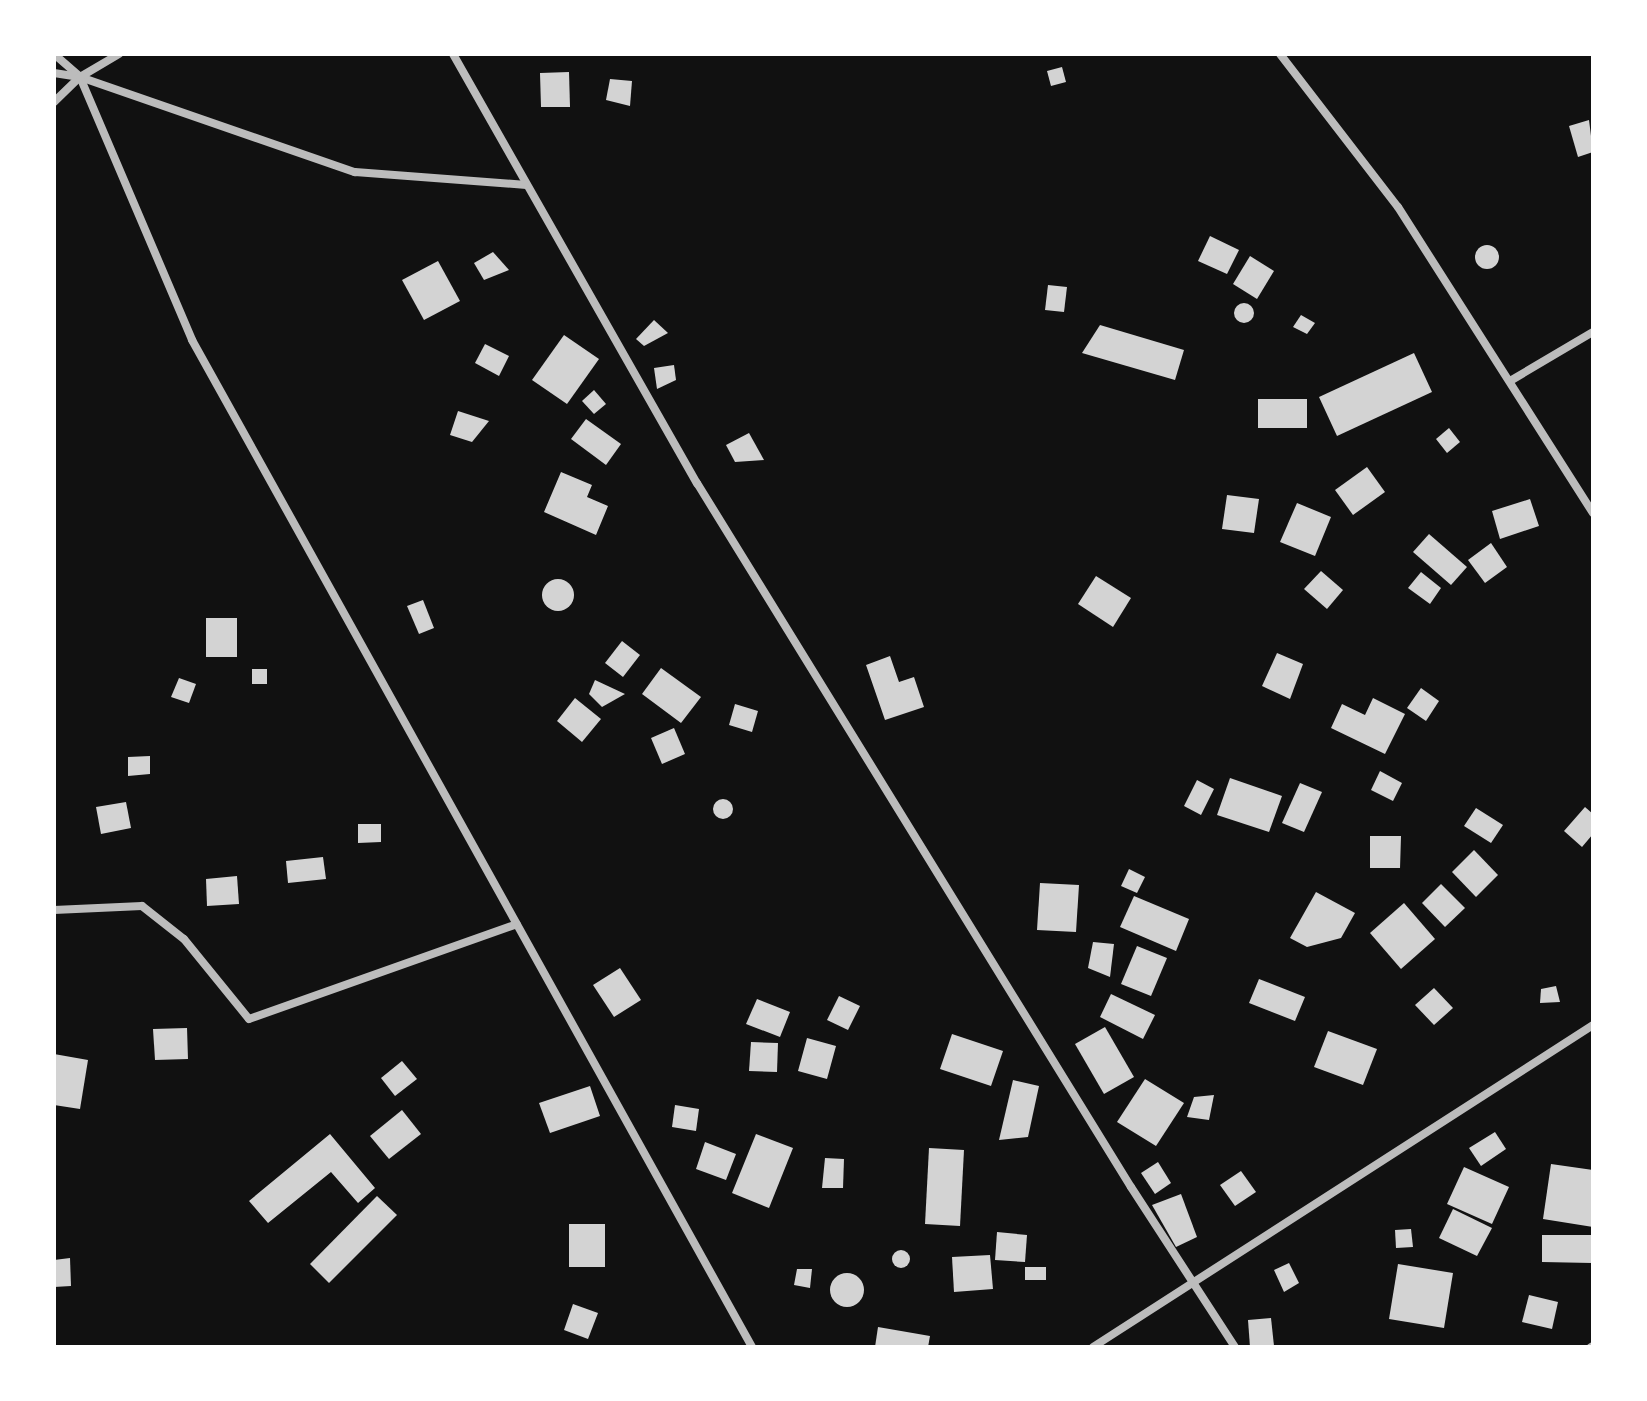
<!DOCTYPE html>
<html>
<head>
<meta charset="utf-8">
<style>
	body { margin:0 }
	#map { position:relative; width:1647px; height:1401px; overflow:hidden; background:#111; font-family:"Roboto Condensed",sans-serif }
	div>[style] { position:absolute }
	.building>* { inset:0; background:#d3d3d3 }
	.round { border-radius:50% }
	.minor>* { height:8px; margin:-4px; padding:0 4px; transform-origin:4px; border-radius:4px; background:#bcbcbc }
	span { translate:-50% -50%; white-space:nowrap; text-align:center; line-height:1.15; -webkit-text-stroke:6px #fff; paint-order:stroke }
	.frame { position:absolute; inset:0; border:56px solid #fff; pointer-events:none }
</style>
</head>
<body>
<div id="map">
	<div class="building">
		<i style="clip-path:polygon(1062px 67px,1066px 82px,1051px 86px,1047px 71px)"></i>
		<i style="clip-path:polygon(569px 72px,570px 107px,541px 107px,540px 73px)"></i>
		<i style="clip-path:polygon(610px 79px,632px 81px,630px 106px,606px 100px)"></i>
		<i style="clip-path:polygon(1589px 120px,1593px 152px,1578px 157px,1569px 126px)"></i>
		<i style="clip-path:polygon(1210px 236px,1239px 250px,1227px 274px,1198px 261px)"></i>
		<i class="round" style="left:1475px;top:245px;width:24px;height:24px"></i>
		<i style="clip-path:polygon(493px 252px,509px 270px,484px 280px,474px 263px)"></i>
		<i style="clip-path:polygon(1250px 256px,1274px 271px,1257px 299px,1233px 284px)"></i>
		<i style="clip-path:polygon(438px 261px,460px 301px,424px 320px,402px 280px)"></i>
		<i style="clip-path:polygon(1048px 285px,1067px 287px,1064px 312px,1045px 310px)"></i>
		<i class="round" style="left:1234px;top:303px;width:20px;height:20px"></i>
		<i style="clip-path:polygon(1301px 315px,1315px 323px,1307px 334px,1293px 327px)"></i>
		<i style="clip-path:polygon(654px 320px,668px 333px,644px 346px,636px 339px)"></i>
		<i style="clip-path:polygon(1100px 325px,1184px 350px,1175px 380px,1082px 353px)"></i>
		<i style="clip-path:polygon(564px 335px,599px 359px,567px 404px,532px 380px)"></i>
		<i style="clip-path:polygon(485px 344px,509px 356px,499px 376px,475px 363px)"></i>
		<i style="clip-path:polygon(1414px 353px,1432px 392px,1337px 436px,1319px 397px)"></i>
		<i style="clip-path:polygon(674px 365px,676px 380px,657px 389px,654px 368px)"></i>
		<i style="clip-path:polygon(594px 390px,606px 404px,594px 414px,582px 401px)"></i>
		<i style="clip-path:polygon(1258px 399px,1307px 399px,1307px 428px,1258px 428px)"></i>
		<i style="clip-path:polygon(458px 411px,489px 421px,472px 442px,450px 435px)"></i>
		<i style="clip-path:polygon(586px 419px,621px 444px,606px 465px,571px 439px)"></i>
		<i style="clip-path:polygon(1449px 428px,1460px 442px,1447px 453px,1436px 439px)"></i>
		<i style="clip-path:polygon(749px 433px,764px 460px,735px 462px,726px 445px)"></i>
		<i style="clip-path:polygon(1367px 467px,1385px 492px,1353px 515px,1335px 490px)"></i>
		<i style="clip-path:polygon(561px 472px,592px 485px,587px 497px,608px 506px,596px 535px,544px 512px)"></i>
		<i style="clip-path:polygon(1227px 495px,1259px 499px,1254px 533px,1222px 529px)"></i>
		<i style="clip-path:polygon(1530px 499px,1539px 526px,1500px 539px,1492px 511px)"></i>
		<i style="clip-path:polygon(1297px 503px,1331px 517px,1315px 556px,1280px 542px)"></i>
		<i style="clip-path:polygon(1429px 534px,1467px 567px,1451px 585px,1413px 552px)"></i>
		<i style="clip-path:polygon(1491px 543px,1507px 567px,1485px 583px,1468px 560px)"></i>
		<i style="clip-path:polygon(1321px 571px,1343px 590px,1327px 609px,1304px 589px)"></i>
		<i style="clip-path:polygon(1421px 572px,1441px 588px,1430px 604px,1408px 588px)"></i>
		<i style="clip-path:polygon(1096px 576px,1131px 598px,1113px 627px,1078px 604px)"></i>
		<i class="round" style="left:542px;top:579px;width:32px;height:32px"></i>
		<i style="clip-path:polygon(423px 600px,434px 628px,419px 634px,407px 606px)"></i>
		<i style="clip-path:polygon(206px 618px,237px 618px,237px 657px,206px 657px)"></i>
		<i style="clip-path:polygon(622px 641px,640px 655px,623px 677px,605px 663px)"></i>
		<i style="clip-path:polygon(1277px 653px,1303px 664px,1290px 699px,1262px 686px)"></i>
		<i style="clip-path:polygon(890px 656px,899px 682px,914px 677px,924px 707px,885px 720px,866px 665px)"></i>
		<i style="clip-path:polygon(661px 668px,701px 697px,681px 723px,642px 694px)"></i>
		<i style="clip-path:polygon(252px 669px,267px 669px,267px 684px,252px 684px)"></i>
		<i style="clip-path:polygon(179px 678px,196px 684px,189px 703px,171px 697px)"></i>
		<i style="clip-path:polygon(595px 680px,625px 694px,602px 707px,589px 694px)"></i>
		<i style="clip-path:polygon(1421px 688px,1439px 701px,1426px 721px,1407px 708px)"></i>
		<i style="clip-path:polygon(575px 698px,601px 719px,582px 742px,557px 721px)"></i>
		<i style="clip-path:polygon(1373px 698px,1405px 714px,1385px 754px,1331px 728px,1342px 704px,1365px 715px)"></i>
		<i style="clip-path:polygon(735px 704px,758px 711px,752px 732px,729px 725px)"></i>
		<i style="clip-path:polygon(674px 728px,685px 754px,662px 764px,651px 738px)"></i>
		<i style="clip-path:polygon(150px 756px,150px 774px,128px 776px,128px 757px)"></i>
		<i style="clip-path:polygon(1380px 771px,1402px 783px,1393px 801px,1371px 790px)"></i>
		<i style="clip-path:polygon(1230px 778px,1282px 796px,1269px 832px,1217px 815px)"></i>
		<i style="clip-path:polygon(1197px 780px,1214px 789px,1201px 815px,1184px 806px)"></i>
		<i style="clip-path:polygon(1300px 783px,1322px 792px,1304px 832px,1282px 823px)"></i>
		<i class="round" style="left:713px;top:799px;width:20px;height:20px"></i>
		<i style="clip-path:polygon(126px 802px,131px 828px,101px 834px,96px 807px)"></i>
		<i style="clip-path:polygon(1585px 807px,1593px 814px,1593px 834px,1582px 847px,1564px 831px)"></i>
		<i style="clip-path:polygon(1476px 808px,1503px 825px,1491px 843px,1464px 826px)"></i>
		<i style="clip-path:polygon(358px 824px,381px 824px,381px 842px,358px 843px)"></i>
		<i style="clip-path:polygon(1370px 836px,1401px 836px,1400px 868px,1370px 868px)"></i>
		<i style="clip-path:polygon(1474px 850px,1498px 875px,1476px 897px,1452px 872px)"></i>
		<i style="clip-path:polygon(323px 857px,326px 879px,288px 883px,286px 861px)"></i>
		<i style="clip-path:polygon(1129px 869px,1145px 877px,1137px 893px,1121px 886px)"></i>
		<i style="clip-path:polygon(237px 876px,239px 904px,207px 906px,206px 879px)"></i>
		<i style="clip-path:polygon(1040px 883px,1079px 885px,1076px 932px,1037px 930px)"></i>
		<i style="clip-path:polygon(1441px 884px,1465px 908px,1445px 927px,1422px 903px)"></i>
		<i style="clip-path:polygon(1316px 892px,1355px 913px,1341px 938px,1307px 947px,1290px 938px)"></i>
		<i style="clip-path:polygon(1134px 896px,1189px 919px,1176px 951px,1120px 927px)"></i>
		<i style="clip-path:polygon(1404px 903px,1435px 939px,1401px 969px,1370px 933px)"></i>
		<i style="clip-path:polygon(1093px 942px,1114px 944px,1110px 977px,1088px 968px)"></i>
		<i style="clip-path:polygon(1137px 946px,1167px 958px,1151px 996px,1121px 984px)"></i>
		<i style="clip-path:polygon(620px 968px,641px 1000px,614px 1017px,593px 985px)"></i>
		<i style="clip-path:polygon(1259px 979px,1305px 997px,1295px 1021px,1249px 1003px)"></i>
		<i style="clip-path:polygon(1556px 986px,1560px 1002px,1540px 1003px,1541px 989px)"></i>
		<i style="clip-path:polygon(1434px 988px,1453px 1008px,1434px 1025px,1415px 1005px)"></i>
		<i style="clip-path:polygon(1111px 994px,1155px 1015px,1143px 1039px,1100px 1017px)"></i>
		<i style="clip-path:polygon(839px 996px,860px 1006px,848px 1030px,827px 1020px)"></i>
		<i style="clip-path:polygon(757px 999px,790px 1012px,780px 1037px,746px 1024px)"></i>
		<i style="clip-path:polygon(1105px 1027px,1134px 1077px,1104px 1094px,1075px 1044px)"></i>
		<i style="clip-path:polygon(187px 1028px,188px 1059px,155px 1060px,153px 1029px)"></i>
		<i style="clip-path:polygon(1328px 1031px,1377px 1049px,1363px 1085px,1314px 1067px)"></i>
		<i style="clip-path:polygon(952px 1034px,1003px 1051px,991px 1086px,940px 1069px)"></i>
		<i style="clip-path:polygon(807px 1038px,836px 1046px,827px 1079px,798px 1071px)"></i>
		<i style="clip-path:polygon(751px 1042px,778px 1043px,777px 1072px,749px 1071px)"></i>
		<i style="clip-path:polygon(54px 1054px,88px 1060px,80px 1109px,54px 1105px)"></i>
		<i style="clip-path:polygon(402px 1061px,417px 1079px,395px 1096px,381px 1078px)"></i>
		<i style="clip-path:polygon(1145px 1079px,1184px 1103px,1156px 1146px,1117px 1122px)"></i>
		<i style="clip-path:polygon(1013px 1080px,1039px 1086px,1028px 1137px,999px 1140px)"></i>
		<i style="clip-path:polygon(590px 1086px,600px 1116px,550px 1133px,539px 1103px)"></i>
		<i style="clip-path:polygon(1214px 1095px,1209px 1120px,1187px 1117px,1194px 1097px)"></i>
		<i style="clip-path:polygon(675px 1105px,699px 1109px,696px 1131px,672px 1127px)"></i>
		<i style="clip-path:polygon(402px 1110px,421px 1134px,389px 1159px,370px 1136px)"></i>
		<i style="clip-path:polygon(1495px 1132px,1506px 1149px,1481px 1166px,1469px 1148px)"></i>
		<i style="clip-path:polygon(330px 1134px,375px 1188px,358px 1203px,331px 1172px,268px 1223px,249px 1201px)"></i>
		<i style="clip-path:polygon(756px 1134px,793px 1148px,769px 1208px,732px 1193px)"></i>
		<i style="clip-path:polygon(705px 1142px,736px 1154px,726px 1180px,696px 1169px)"></i>
		<i style="clip-path:polygon(929px 1148px,964px 1150px,960px 1226px,925px 1224px)"></i>
		<i style="clip-path:polygon(825px 1158px,844px 1159px,843px 1188px,822px 1188px)"></i>
		<i style="clip-path:polygon(1158px 1162px,1171px 1183px,1155px 1194px,1141px 1173px)"></i>
		<i style="clip-path:polygon(1551px 1164px,1593px 1170px,1593px 1227px,1543px 1219px)"></i>
		<i style="clip-path:polygon(1464px 1167px,1509px 1187px,1492px 1224px,1447px 1204px)"></i>
		<i style="clip-path:polygon(1241px 1171px,1256px 1192px,1235px 1206px,1220px 1185px)"></i>
		<i style="clip-path:polygon(1181px 1194px,1197px 1237px,1176px 1247px,1152px 1205px)"></i>
		<i style="clip-path:polygon(377px 1196px,397px 1215px,329px 1283px,310px 1264px)"></i>
		<i style="clip-path:polygon(1453px 1209px,1492px 1228px,1477px 1256px,1439px 1238px)"></i>
		<i style="clip-path:polygon(569px 1224px,605px 1224px,605px 1267px,569px 1267px)"></i>
		<i style="clip-path:polygon(1411px 1229px,1413px 1247px,1396px 1248px,1395px 1230px)"></i>
		<i style="clip-path:polygon(997px 1232px,1027px 1235px,1025px 1262px,995px 1260px)"></i>
		<i style="clip-path:polygon(1542px 1235px,1593px 1235px,1592px 1263px,1542px 1262px)"></i>
		<i class="round" style="left:892px;top:1250px;width:18px;height:18px"></i>
		<i style="clip-path:polygon(990px 1255px,993px 1289px,954px 1292px,952px 1257px)"></i>
		<i style="clip-path:polygon(70px 1258px,71px 1286px,54px 1287px,54px 1260px)"></i>
		<i style="clip-path:polygon(1289px 1263px,1299px 1283px,1284px 1292px,1274px 1270px)"></i>
		<i style="clip-path:polygon(1398px 1264px,1453px 1273px,1444px 1328px,1389px 1319px)"></i>
		<i style="clip-path:polygon(1025px 1267px,1046px 1267px,1046px 1280px,1025px 1280px)"></i>
		<i style="clip-path:polygon(797px 1269px,812px 1269px,810px 1288px,794px 1285px)"></i>
		<i class="round" style="left:830px;top:1273px;width:34px;height:34px"></i>
		<i style="clip-path:polygon(1529px 1295px,1558px 1302px,1552px 1329px,1522px 1322px)"></i>
		<i style="clip-path:polygon(573px 1304px,598px 1313px,588px 1339px,564px 1330px)"></i>
		<i style="clip-path:polygon(1271px 1318px,1274px 1346px,1250px 1347px,1248px 1320px)"></i>
		<i style="clip-path:polygon(878px 1327px,930px 1336px,928px 1347px,875px 1347px)"></i>
	</div>
	<div class="minor">
		<i style="left:54px;top:54px;width:35px;rotate:41deg"></i>
		<i style="left:80px;top:77px;width:286px;rotate:66.9deg"></i>
		<i style="left:192px;top:340px;width:1152px;rotate:60.92deg"></i>
		<i style="left:453px;top:54px;width:494px;rotate:60.4deg"></i>
		<i style="left:697px;top:483px;width:827px;rotate:58.35deg"></i>
		<i style="left:1131px;top:1187px;width:191px;rotate:57deg"></i>
		<i style="left:1280px;top:54px;width:193px;rotate:52.4deg"></i>
		<i style="left:1398px;top:207px;width:363px;rotate:57.5deg"></i>
		<i style="left:54px;top:73px;width:26px;rotate:9deg"></i>
		<i style="left:80px;top:77px;width:291px;rotate:19.1deg"></i>
		<i style="left:355px;top:172px;width:172px;rotate:4.3deg"></i>
		<i style="left:54px;top:102px;width:36px;rotate:-44deg"></i>
		<i style="left:80px;top:77px;width:45px;rotate:-30.5deg"></i>
		<i style="left:1510px;top:381px;width:96px;rotate:-30.6deg"></i>
		<i style="left:54px;top:910px;width:88px;rotate:-2.6deg"></i>
		<i style="left:142px;top:906px;width:53px;rotate:38.2deg"></i>
		<i style="left:184px;top:939px;width:103px;rotate:50.9deg"></i>
		<i style="left:249px;top:1019px;width:284px;rotate:-19.5deg"></i>
		<i style="left:1093px;top:1347px;width:595px;rotate:-32.78deg"></i>
		<i style="left:1591px;top:1347px;width:2px;rotate:-27deg"></i>
	</div>
	<div class="frame"></div>
</div>
</body>
</html>
